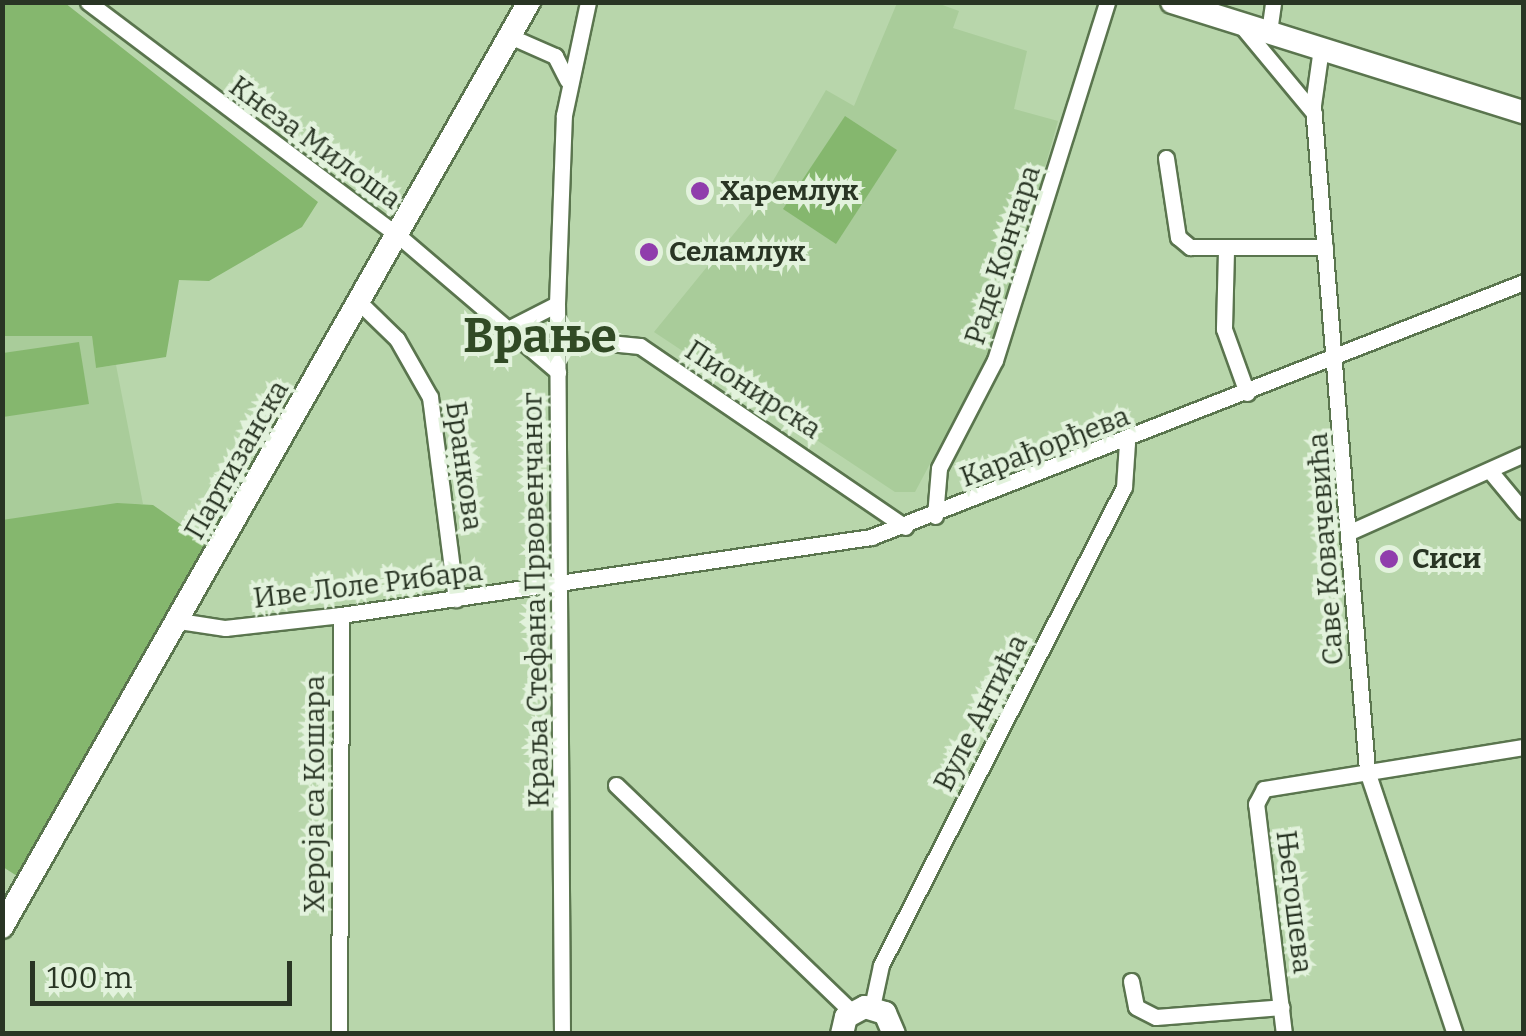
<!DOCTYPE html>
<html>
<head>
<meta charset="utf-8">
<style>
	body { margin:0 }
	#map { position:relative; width:1526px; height:1036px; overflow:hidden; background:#b8d6ab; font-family:Bitter,serif }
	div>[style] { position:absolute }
	.built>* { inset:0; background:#a9cc9a }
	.green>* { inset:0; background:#85b76e }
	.roads { filter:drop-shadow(2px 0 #5a754e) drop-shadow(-2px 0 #5a754e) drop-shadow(0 2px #5a754e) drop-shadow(0 -2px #5a754e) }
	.street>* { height:15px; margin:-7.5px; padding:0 7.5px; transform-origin:7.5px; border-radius:7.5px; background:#fff }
	.secondary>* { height:22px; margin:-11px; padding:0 11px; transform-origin:11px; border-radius:11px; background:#fff }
	.dots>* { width:28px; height:28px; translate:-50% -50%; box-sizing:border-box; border:5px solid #e2f2dc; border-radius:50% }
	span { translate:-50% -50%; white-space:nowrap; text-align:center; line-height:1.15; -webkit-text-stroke:8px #e2f2dc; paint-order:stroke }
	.street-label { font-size:28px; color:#293524 }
	.poi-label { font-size:28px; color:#293524; font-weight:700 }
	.left { translate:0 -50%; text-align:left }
	.town-label { font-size:48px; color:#314a25; font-weight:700 }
	.frame { position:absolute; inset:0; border:5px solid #293524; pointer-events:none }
	.scale { position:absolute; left:30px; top:961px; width:262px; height:45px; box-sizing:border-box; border:5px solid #293524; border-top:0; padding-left:12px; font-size:30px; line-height:35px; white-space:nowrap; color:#293524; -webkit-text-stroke:8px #e2f2dc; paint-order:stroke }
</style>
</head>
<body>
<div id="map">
	<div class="built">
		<i style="clip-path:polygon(897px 3px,937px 3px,959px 11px,953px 28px,1027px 51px,1014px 109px,1058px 121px,997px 338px,915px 492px,895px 492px,654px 332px,763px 198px,826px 90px,854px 106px)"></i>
		<i style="clip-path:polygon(2px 336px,92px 336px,96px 368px,116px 365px,143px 504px,3px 520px)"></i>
	</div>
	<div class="green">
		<i style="clip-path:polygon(3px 2px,65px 3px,318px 202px,302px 227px,209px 281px,179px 280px,166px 357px,96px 368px,92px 336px,3px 336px)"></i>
		<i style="clip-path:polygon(845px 116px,897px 150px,836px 244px,783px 209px)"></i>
		<i style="clip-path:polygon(79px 342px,89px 404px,3px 417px,3px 353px)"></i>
		<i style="clip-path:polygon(117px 503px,153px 505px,219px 551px,75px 772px,28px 883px,3px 867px,2px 520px)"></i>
	</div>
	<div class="roads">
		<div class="street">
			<i style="left:88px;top:2px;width:391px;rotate:37deg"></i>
			<i style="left:400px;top:237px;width:208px;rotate:40.5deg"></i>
			<i style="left:1240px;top:24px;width:116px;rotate:50.3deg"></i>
			<i style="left:1269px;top:32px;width:30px;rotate:-82deg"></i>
			<i style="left:514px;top:38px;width:45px;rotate:23.7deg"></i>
			<i style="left:555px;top:56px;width:27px;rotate:63deg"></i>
			<i style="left:1321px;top:48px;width:58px;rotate:98deg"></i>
			<i style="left:1313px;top:105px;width:668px;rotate:85.36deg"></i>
			<i style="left:1367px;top:771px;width:277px;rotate:71.5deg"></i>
			<i style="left:1166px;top:158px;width:80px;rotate:81.4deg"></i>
			<i style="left:1178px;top:237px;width:16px;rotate:40deg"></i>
			<i style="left:1190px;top:247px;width:135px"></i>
			<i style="left:1226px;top:251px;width:78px;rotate:91.5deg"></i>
			<i style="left:1224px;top:329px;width:68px;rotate:70.2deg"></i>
			<i style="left:361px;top:304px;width:50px;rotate:44.2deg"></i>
			<i style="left:397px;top:339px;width:67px;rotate:60.4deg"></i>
			<i style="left:430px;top:397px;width:204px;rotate:82.7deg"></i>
			<i style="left:508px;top:329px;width:55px;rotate:-27deg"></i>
			<i style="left:558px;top:338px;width:82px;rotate:5.6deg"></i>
			<i style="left:640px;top:346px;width:321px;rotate:34.3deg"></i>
			<i style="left:1490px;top:471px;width:53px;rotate:50.3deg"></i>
			<i style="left:935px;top:516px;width:48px;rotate:-85.2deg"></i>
			<i style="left:939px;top:468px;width:122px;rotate:-62.6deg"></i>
			<i style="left:995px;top:360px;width:375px;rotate:-72.6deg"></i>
			<i style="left:1352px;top:531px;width:188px;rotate:-24.1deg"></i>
			<i style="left:179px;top:621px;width:47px;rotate:8.7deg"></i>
			<i style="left:225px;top:628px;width:117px;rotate:-6.4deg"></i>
			<i style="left:341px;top:615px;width:536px;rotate:-8.37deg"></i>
			<i style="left:871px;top:537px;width:701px;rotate:-21.33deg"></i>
			<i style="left:616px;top:785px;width:327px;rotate:43.9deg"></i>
			<i style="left:1131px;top:981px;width:26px;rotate:79deg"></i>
			<i style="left:1136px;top:1007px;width:22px;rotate:27deg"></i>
			<i style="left:1156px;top:1017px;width:126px;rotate:-4.5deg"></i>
			<i style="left:872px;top:1007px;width:43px;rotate:-77.9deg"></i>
			<i style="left:881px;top:965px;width:536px;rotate:-63.05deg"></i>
			<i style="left:1124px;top:487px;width:44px;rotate:-86.1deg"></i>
			<i style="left:339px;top:1034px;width:419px;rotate:-89.7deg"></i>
			<i style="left:562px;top:1034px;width:730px;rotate:-90.39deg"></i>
			<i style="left:557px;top:304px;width:189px;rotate:-87.9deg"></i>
			<i style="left:564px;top:115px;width:116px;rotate:-78deg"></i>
			<i style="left:1284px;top:1034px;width:232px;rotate:-96.9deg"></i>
			<i style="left:1256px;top:804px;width:17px;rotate:-62deg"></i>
			<i style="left:1264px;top:789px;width:263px;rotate:-9.2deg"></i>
		</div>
		<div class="secondary">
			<i style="left:1172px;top:2px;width:369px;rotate:17.4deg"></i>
			<i style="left:2px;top:927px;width:1065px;rotate:-60.33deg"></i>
			<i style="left:842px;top:1034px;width:17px;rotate:-77deg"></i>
			<i style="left:846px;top:1017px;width:21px;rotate:-28deg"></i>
			<i style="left:865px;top:1007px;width:21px;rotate:17deg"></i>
			<i style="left:885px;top:1013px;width:23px;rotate:67deg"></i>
		</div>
	</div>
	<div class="dots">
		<i style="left:700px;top:191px;background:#903dac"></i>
		<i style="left:649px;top:252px;background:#903dac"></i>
		<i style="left:1389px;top:559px;background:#903dac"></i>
	</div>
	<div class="street-label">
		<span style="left:315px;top:143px;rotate:36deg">Кнеза Милоша</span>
		<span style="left:1003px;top:255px;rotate:-72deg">Раде Кончара</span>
		<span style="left:753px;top:390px;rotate:33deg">Пионирска</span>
		<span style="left:1045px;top:447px;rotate:-21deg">Карађорђева</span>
		<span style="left:237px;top:460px;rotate:-60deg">Партизанска</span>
		<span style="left:464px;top:466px;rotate:82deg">Бранкова</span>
		<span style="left:1326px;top:549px;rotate:-94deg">Саве Ковачевића</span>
		<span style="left:368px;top:585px;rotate:-7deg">Иве Лоле Рибара</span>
		<span style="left:536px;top:600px;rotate:-91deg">Краља Стефана Првовенчаног</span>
		<span style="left:981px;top:713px;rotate:-63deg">Вуле Антића</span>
		<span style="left:315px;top:794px;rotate:-90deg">Хероја са Кошара</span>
		<span style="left:1294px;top:902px;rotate:83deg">Његошева</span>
	</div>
	<div class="poi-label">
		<span class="left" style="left:720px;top:191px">Харемлук</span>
		<span class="left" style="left:669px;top:252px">Селамлук</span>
		<span class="left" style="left:1412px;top:559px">Сиси</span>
	</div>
	<div class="town-label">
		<span style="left:540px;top:337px">Врање</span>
	</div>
	<div class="frame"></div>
	<div class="scale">100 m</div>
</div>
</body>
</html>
